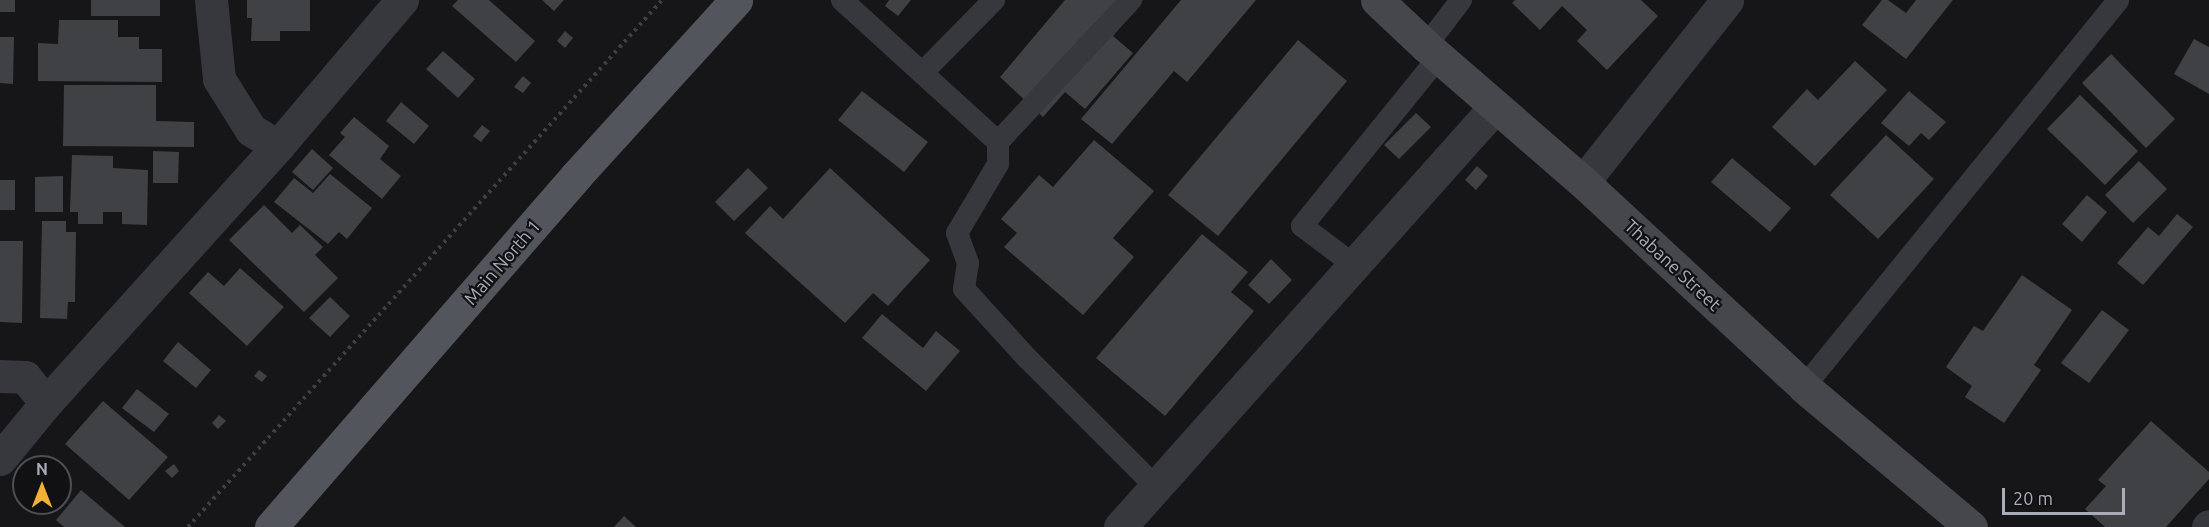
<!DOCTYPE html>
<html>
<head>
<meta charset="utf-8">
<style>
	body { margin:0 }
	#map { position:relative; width:2209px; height:527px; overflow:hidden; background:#161618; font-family:Ubuntu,sans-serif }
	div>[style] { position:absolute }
	.building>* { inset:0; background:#404145 }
	.path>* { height:4px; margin-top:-2px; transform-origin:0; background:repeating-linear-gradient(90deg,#3d3f44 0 3px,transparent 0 7.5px) }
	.lane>* { height:22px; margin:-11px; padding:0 11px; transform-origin:11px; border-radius:11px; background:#37383d }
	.street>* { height:33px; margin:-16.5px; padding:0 16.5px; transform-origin:16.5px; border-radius:16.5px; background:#37383d }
	.secondary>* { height:33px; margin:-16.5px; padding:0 16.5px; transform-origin:16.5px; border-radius:16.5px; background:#45474d }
	.primary>* { height:33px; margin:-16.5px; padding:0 16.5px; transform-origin:16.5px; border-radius:16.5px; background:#53555c }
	span { translate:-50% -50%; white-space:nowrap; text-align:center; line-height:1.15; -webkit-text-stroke:4.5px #111113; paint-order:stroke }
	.street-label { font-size:18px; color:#a8adb8 }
	.north { position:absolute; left:12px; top:455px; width:60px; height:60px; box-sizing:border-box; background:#111113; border:2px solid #4d4f55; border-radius:50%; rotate:0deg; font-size:16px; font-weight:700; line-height:24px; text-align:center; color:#a8adb8 }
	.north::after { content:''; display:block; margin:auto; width:21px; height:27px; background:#f2b134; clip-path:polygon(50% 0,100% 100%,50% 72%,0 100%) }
	.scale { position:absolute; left:2002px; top:488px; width:123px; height:27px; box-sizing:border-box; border:3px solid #a8adb8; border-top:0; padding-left:8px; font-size:18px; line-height:21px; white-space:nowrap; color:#a8adb8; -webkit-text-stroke:4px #111113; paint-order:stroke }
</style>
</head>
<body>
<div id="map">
	<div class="building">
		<i style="clip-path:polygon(0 0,15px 0,15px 12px,0 12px)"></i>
		<i style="clip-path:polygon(91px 0,160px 0,160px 16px,91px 16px)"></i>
		<i style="clip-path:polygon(247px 0,310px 0,310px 31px,280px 31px,280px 41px,251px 41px,252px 18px,247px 18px)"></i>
		<i style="clip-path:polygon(458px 0,489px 0,535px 41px,516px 62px,452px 6px)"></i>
		<i style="clip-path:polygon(542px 0,564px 0,554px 11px)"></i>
		<i style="clip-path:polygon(889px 0,911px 0,898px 16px,885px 6px)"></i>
		<i style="clip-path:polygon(1065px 0,1143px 0,1113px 36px,1133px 53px,1085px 109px,1065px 92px,1043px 117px,1000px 77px)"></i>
		<i style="clip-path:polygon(1181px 0,1256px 0,1187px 82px,1174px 71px,1112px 144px,1081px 119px)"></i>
		<i style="clip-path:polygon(1515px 0,1641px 0,1658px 16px,1607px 70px,1577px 41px,1587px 30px,1562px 6px,1540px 30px,1512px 3px)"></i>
		<i style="clip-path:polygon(1882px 0,1888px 0,1906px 13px,1916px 0,1953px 0,1906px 59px,1862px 25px)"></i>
		<i style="clip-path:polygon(59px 20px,118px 20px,118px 37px,139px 37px,139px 49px,162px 49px,162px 82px,38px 81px,38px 43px,58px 44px)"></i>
		<i style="clip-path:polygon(565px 31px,573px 38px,565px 48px,557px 41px)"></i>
		<i style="clip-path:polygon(0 37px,14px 37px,13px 84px,0 83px)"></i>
		<i style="clip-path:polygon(2194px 39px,2209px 47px,2209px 94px,2174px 74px)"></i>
		<i style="clip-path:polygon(1298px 40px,1347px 81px,1218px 236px,1168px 195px)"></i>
		<i style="clip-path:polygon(443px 51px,475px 79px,458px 98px,426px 69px)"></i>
		<i style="clip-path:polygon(2111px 54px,2175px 119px,2146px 148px,2082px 83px)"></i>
		<i style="clip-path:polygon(1855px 61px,1887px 90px,1815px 166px,1772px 127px,1807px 89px,1818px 100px)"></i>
		<i style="clip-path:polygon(523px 76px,531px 83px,523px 93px,514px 87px)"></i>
		<i style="clip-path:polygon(64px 85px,156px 85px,156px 121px,194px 122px,194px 147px,63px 146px)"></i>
		<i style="clip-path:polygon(862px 91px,928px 142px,904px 172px,838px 120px)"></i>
		<i style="clip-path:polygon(1909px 91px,1946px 122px,1929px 140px,1921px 133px,1909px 146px,1881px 123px)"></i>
		<i style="clip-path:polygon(2080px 95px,2138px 151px,2105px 185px,2047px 129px)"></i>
		<i style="clip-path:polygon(401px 102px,429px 126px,414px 144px,386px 121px)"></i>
		<i style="clip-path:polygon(1416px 113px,1431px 127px,1399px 159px,1384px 145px)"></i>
		<i style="clip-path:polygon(354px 117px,389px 146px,380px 159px,401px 176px,382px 199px,329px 155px,345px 137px,340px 133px)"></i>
		<i style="clip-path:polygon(482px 125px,490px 131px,481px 142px,473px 136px)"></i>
		<i style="clip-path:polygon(1886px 135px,1934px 179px,1878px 239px,1830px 195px)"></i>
		<i style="clip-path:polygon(1094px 140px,1154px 191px,1113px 238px,1134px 257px,1083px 315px,1004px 247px,1017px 233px,1001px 219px,1039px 175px,1053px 187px)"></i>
		<i style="clip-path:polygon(312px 149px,333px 168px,313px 190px,292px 172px)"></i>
		<i style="clip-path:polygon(153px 151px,179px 152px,178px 183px,153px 183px)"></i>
		<i style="clip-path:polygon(72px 155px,113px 156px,113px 168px,148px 170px,147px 225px,122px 224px,122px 212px,103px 212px,103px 224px,78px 224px,78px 212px,70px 212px)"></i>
		<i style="clip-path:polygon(1732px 158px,1791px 208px,1770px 232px,1711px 182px)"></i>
		<i style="clip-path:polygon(2139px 161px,2167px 189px,2133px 223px,2105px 195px)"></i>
		<i style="clip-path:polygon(1477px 166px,1488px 176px,1476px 190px,1465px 180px)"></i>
		<i style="clip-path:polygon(748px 168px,768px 188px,734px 221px,715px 202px)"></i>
		<i style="clip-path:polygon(830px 168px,930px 260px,888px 306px,873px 293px,845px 323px,745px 233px,770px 206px,783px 219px)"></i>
		<i style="clip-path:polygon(330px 174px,372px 208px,347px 239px,339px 232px,328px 244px,274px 202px,294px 178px,313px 193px)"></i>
		<i style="clip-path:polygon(63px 176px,63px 212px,35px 212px,35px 177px)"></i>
		<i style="clip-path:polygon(0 180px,15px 180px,15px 210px,0 210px)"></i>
		<i style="clip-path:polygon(2087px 195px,2107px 212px,2082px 242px,2062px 224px)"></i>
		<i style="clip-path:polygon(264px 205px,292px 233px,300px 225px,323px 247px,315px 255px,338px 278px,304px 312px,229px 240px)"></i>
		<i style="clip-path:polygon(2177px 214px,2193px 227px,2143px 285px,2117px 263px,2148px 227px,2159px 236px)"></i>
		<i style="clip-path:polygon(42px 221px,66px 221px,66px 232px,76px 232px,75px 302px,68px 302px,67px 319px,40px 318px)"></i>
		<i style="clip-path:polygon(1202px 234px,1248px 272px,1231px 292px,1254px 311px,1165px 416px,1096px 358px)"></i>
		<i style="clip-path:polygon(0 241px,23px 241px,22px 323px,0 322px)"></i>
		<i style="clip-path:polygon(1271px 259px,1292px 280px,1269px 304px,1248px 285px)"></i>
		<i style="clip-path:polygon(240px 268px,284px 307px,247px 346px,189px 293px,208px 272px,224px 286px)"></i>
		<i style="clip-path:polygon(2022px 275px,2072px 310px,2034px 365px,2041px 370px,2004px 423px,1965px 397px,1972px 386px,1946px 367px,1974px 326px,1983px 331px)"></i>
		<i style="clip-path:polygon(330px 297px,350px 316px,330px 337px,309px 318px)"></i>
		<i style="clip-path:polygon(2102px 310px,2129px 330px,2089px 383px,2061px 363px)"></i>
		<i style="clip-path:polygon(882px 314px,923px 348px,936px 331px,960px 351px,926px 391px,862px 338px)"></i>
		<i style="clip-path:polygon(178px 342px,211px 370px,196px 388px,163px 361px)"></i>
		<i style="clip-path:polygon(259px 370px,267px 376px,262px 382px,254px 376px)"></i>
		<i style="clip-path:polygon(137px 389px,169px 414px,154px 432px,122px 408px)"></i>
		<i style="clip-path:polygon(103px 401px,168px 457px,129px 500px,65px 444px)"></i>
		<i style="clip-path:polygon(219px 415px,226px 421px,218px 429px,212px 423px)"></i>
		<i style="clip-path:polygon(2151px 421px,2209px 472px,2209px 479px,2166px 527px,2105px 527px,2085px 509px,2106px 486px,2098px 480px)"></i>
		<i style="clip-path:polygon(174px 464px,179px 471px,172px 478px,165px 471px)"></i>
		<i style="clip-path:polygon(81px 490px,125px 527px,64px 527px,56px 520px)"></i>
		<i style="clip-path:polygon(35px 503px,55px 503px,46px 513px)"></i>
		<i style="clip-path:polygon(624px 516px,636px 527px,614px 527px)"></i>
	</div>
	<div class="path">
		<i style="left:188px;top:527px;width:709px;rotate:-48.03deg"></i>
	</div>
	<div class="lane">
		<i style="left:842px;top:0;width:211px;rotate:42.3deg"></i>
		<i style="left:998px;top:142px;width:195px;rotate:-46.9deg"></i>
		<i style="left:1426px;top:46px;width:58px;rotate:-52.7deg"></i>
		<i style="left:922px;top:73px;width:103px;rotate:-45.4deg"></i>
		<i style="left:998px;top:142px;width:22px;rotate:90deg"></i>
		<i style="left:998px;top:164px;width:80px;rotate:120.7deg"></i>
		<i style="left:957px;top:233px;width:32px;rotate:70deg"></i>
		<i style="left:968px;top:263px;width:26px;rotate:99deg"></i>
		<i style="left:964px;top:289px;width:95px;rotate:47.6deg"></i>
		<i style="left:1028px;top:359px;width:180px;rotate:45deg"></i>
		<i style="left:1354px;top:265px;width:65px;rotate:-143.1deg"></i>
		<i style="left:1302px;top:226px;width:218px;rotate:-51deg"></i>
		<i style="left:1804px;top:387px;width:498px;rotate:-50.9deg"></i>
	</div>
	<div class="street">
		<i style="left:211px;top:0;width:79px;rotate:84.2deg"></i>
		<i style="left:219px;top:79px;width:60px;rotate:57.9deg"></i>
		<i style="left:251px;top:130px;width:31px;rotate:31deg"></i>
		<i style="left:1583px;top:182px;width:232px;rotate:-51.6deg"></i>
		<i style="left:0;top:376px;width:25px;rotate:2deg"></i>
		<i style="left:25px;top:377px;width:33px;rotate:51deg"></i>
		<i style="left:0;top:459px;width:72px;rotate:-50.6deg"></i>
		<i style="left:46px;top:403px;width:346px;rotate:-47.9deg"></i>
		<i style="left:278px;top:146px;width:192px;rotate:-49.7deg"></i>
		<i style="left:1120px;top:527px;width:564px;rotate:-48.23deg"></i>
		<i style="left:2208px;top:527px;width:1px;rotate:-45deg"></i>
	</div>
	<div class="secondary">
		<i style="left:1377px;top:0;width:67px;rotate:43.2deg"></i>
		<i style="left:1426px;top:46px;width:208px;rotate:40.9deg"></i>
		<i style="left:1583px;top:182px;width:301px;rotate:42.8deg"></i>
		<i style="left:1804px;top:387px;width:218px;rotate:40deg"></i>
	</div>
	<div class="primary">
		<i style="left:271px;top:527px;width:465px;rotate:-49deg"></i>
		<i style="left:576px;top:176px;width:238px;rotate:-47.7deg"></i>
	</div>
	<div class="street-label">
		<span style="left:502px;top:262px;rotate:-49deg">Main North 1</span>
		<span style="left:1673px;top:265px;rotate:43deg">Thabane Street</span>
	</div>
	<div class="north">N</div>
	<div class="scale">20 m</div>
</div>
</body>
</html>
